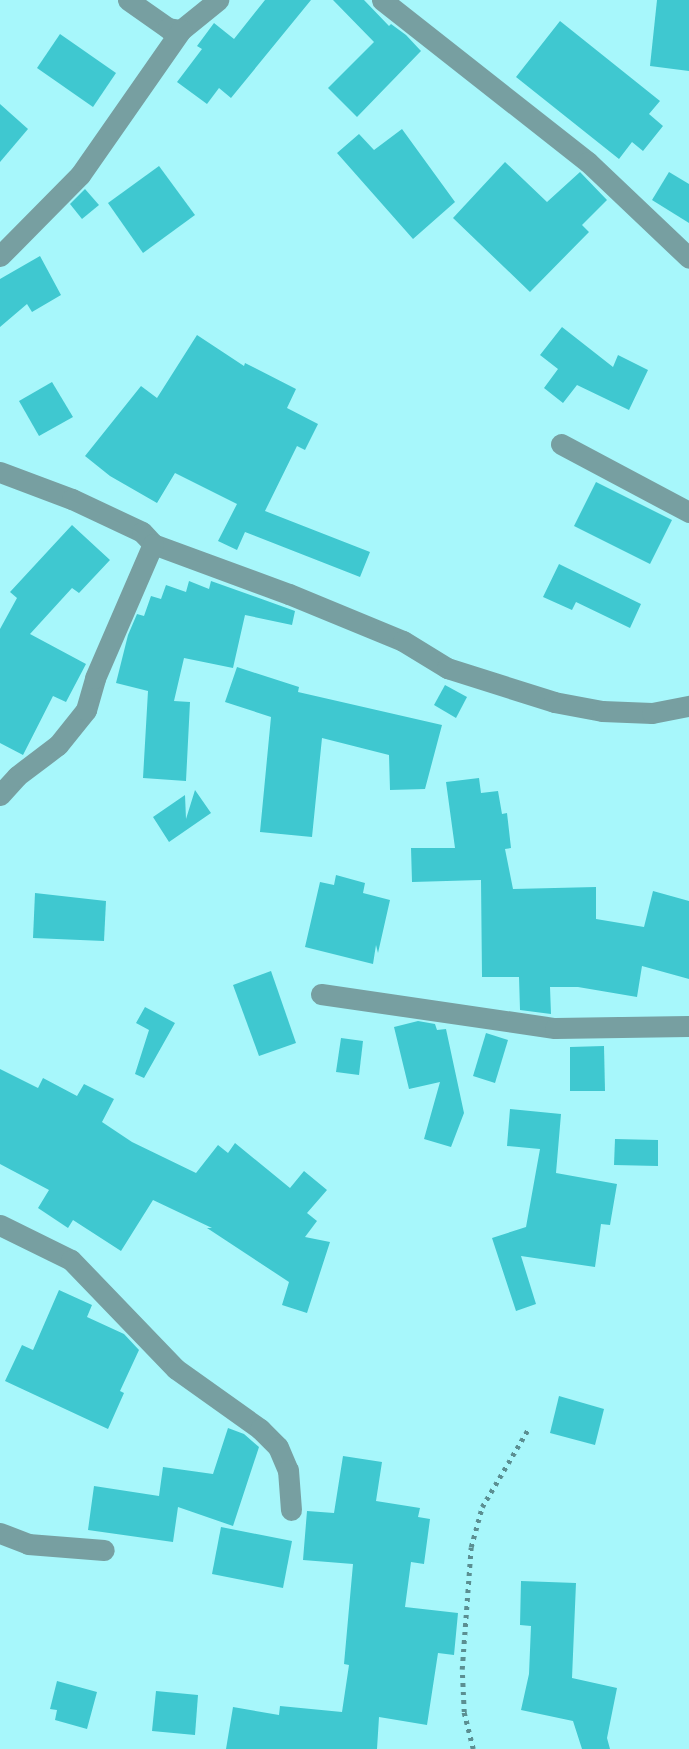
<!DOCTYPE html>
<html>
<head>
<meta charset="utf-8">
<style>
	body { margin:0 }
	#map { position:relative; width:689px; height:1749px; overflow:hidden; background:#a7f7fb; font-family:"Noto Serif",serif }
	div>[style] { position:absolute }
	.building>* { inset:0; background:#3fc8d0 }
	.path>* { height:4.5px; margin-top:-2.25px; transform-origin:0; background:repeating-linear-gradient(90deg,#5b8f92 0 3.5px,transparent 0 8.5px) }
	.minor>* { height:21px; margin:-10.5px; padding:0 10.5px; transform-origin:10.5px; border-radius:10.5px; background:#779fa1 }
	span { translate:-50% -50%; white-space:nowrap; text-align:center; line-height:1.15; -webkit-text-stroke:5px #a7f7fb; paint-order:stroke }
</style>
</head>
<body>
<div id="map">
	<div class="building">
		<i style="clip-path:polygon(265px 0,311px 0,231px 98px,219px 88px,207px 104px,177px 82px,202px 49px,197px 46px,214px 23px,234px 39px)"></i>
		<i style="clip-path:polygon(333px 0,364px 0,389px 26px,391px 24px,406px 35px,421px 51px,357px 117px,328px 88px,374px 42px)"></i>
		<i style="clip-path:polygon(657px 0,689px 0,689px 71px,650px 66px)"></i>
		<i style="clip-path:polygon(560px 21px,660px 101px,649px 114px,663px 126px,643px 151px,632px 142px,619px 159px,516px 77px)"></i>
		<i style="clip-path:polygon(60px 34px,116px 73px,93px 107px,37px 68px)"></i>
		<i style="clip-path:polygon(0 104px,28px 129px,0 162px)"></i>
		<i style="clip-path:polygon(402px 129px,455px 202px,413px 239px,337px 153px,359px 134px,374px 150px)"></i>
		<i style="clip-path:polygon(505px 162px,547px 202px,580px 172px,607px 200px,582px 225px,589px 232px,530px 292px,453px 218px)"></i>
		<i style="clip-path:polygon(159px 166px,195px 215px,143px 253px,108px 203px)"></i>
		<i style="clip-path:polygon(669px 172px,689px 184px,689px 223px,652px 200px)"></i>
		<i style="clip-path:polygon(85px 189px,99px 205px,82px 219px,70px 204px)"></i>
		<i style="clip-path:polygon(40px 256px,61px 295px,32px 312px,27px 304px,0 327px,0 279px)"></i>
		<i style="clip-path:polygon(562px 327px,613px 367px,618px 355px,648px 370px,629px 410px,577px 385px,563px 403px,544px 388px,558px 369px,540px 355px)"></i>
		<i style="clip-path:polygon(197px 335px,244px 366px,245px 363px,296px 389px,287px 408px,318px 424px,305px 450px,297px 446px,265px 511px,370px 552px,360px 577px,245px 532px,237px 550px,218px 541px,237px 504px,175px 473px,157px 503px,110px 476px,85px 456px,141px 386px,157px 398px)"></i>
		<i style="clip-path:polygon(52px 382px,73px 417px,39px 436px,19px 401px)"></i>
		<i style="clip-path:polygon(596px 482px,672px 520px,650px 564px,574px 526px)"></i>
		<i style="clip-path:polygon(72px 525px,110px 560px,79px 593px,72px 588px,30px 634px,86px 664px,66px 702px,53px 696px,23px 755px,0 743px,0 629px,17px 598px,10px 592px)"></i>
		<i style="clip-path:polygon(559px 564px,641px 604px,630px 628px,576px 602px,572px 610px,543px 597px)"></i>
		<i style="clip-path:polygon(189px 581px,209px 589px,211px 581px,295px 611px,292px 625px,245px 615px,233px 668px,184px 658px,174px 701px,190px 702px,186px 781px,143px 778px,148px 691px,116px 683px,128px 635px,137px 614px,144px 616px,151px 596px,161px 599px,166px 585px,186px 592px)"></i>
		<i style="clip-path:polygon(237px 667px,299px 687px,298px 692px,442px 725px,425px 789px,390px 790px,389px 755px,322px 738px,312px 837px,260px 832px,271px 717px,225px 702px)"></i>
		<i style="clip-path:polygon(445px 685px,467px 697px,456px 718px,434px 705px)"></i>
		<i style="clip-path:polygon(479px 778px,481px 793px,498px 791px,502px 814px,507px 813px,511px 848px,505px 849px,513px 889px,596px 887px,596px 919px,644px 927px,653px 891px,689px 901px,689px 979px,642px 966px,637px 997px,578px 987px,550px 987px,551px 1014px,520px 1010px,519px 977px,482px 977px,481px 880px,412px 882px,411px 848px,455px 848px,446px 782px)"></i>
		<i style="clip-path:polygon(195px 790px,211px 813px,169px 842px,153px 817px,185px 795px,186px 819px)"></i>
		<i style="clip-path:polygon(336px 875px,365px 883px,363px 893px,390px 900px,378px 953px,376px 945px,373px 964px,305px 947px,320px 882px,334px 885px)"></i>
		<i style="clip-path:polygon(35px 893px,106px 901px,104px 941px,33px 938px)"></i>
		<i style="clip-path:polygon(271px 971px,296px 1043px,259px 1056px,233px 985px)"></i>
		<i style="clip-path:polygon(145px 1007px,175px 1023px,144px 1078px,135px 1074px,149px 1030px,136px 1023px)"></i>
		<i style="clip-path:polygon(418px 1021px,435px 1024px,437px 1030px,446px 1029px,464px 1113px,451px 1147px,424px 1139px,440px 1082px,409px 1089px,394px 1027px)"></i>
		<i style="clip-path:polygon(486px 1033px,508px 1040px,495px 1083px,473px 1076px)"></i>
		<i style="clip-path:polygon(341px 1038px,363px 1041px,359px 1075px,336px 1072px)"></i>
		<i style="clip-path:polygon(604px 1046px,605px 1091px,570px 1091px,570px 1047px)"></i>
		<i style="clip-path:polygon(0 1069px,38px 1088px,43px 1078px,77px 1096px,84px 1084px,114px 1099px,102px 1122px,132px 1142px,196px 1173px,218px 1145px,228px 1153px,235px 1143px,290px 1188px,304px 1171px,327px 1190px,307px 1213px,317px 1221px,305px 1237px,330px 1242px,307px 1313px,282px 1305px,289px 1282px,207px 1228px,212px 1228px,153px 1200px,121px 1251px,73px 1220px,68px 1228px,38px 1208px,49px 1190px,0 1164px)"></i>
		<i style="clip-path:polygon(510px 1109px,561px 1114px,556px 1173px,617px 1184px,610px 1225px,601px 1224px,595px 1267px,521px 1256px,536px 1304px,516px 1311px,492px 1238px,526px 1227px,540px 1149px,507px 1146px)"></i>
		<i style="clip-path:polygon(615px 1139px,658px 1140px,658px 1166px,614px 1165px)"></i>
		<i style="clip-path:polygon(59px 1290px,92px 1305px,87px 1317px,124px 1334px,139px 1350px,120px 1391px,124px 1393px,108px 1429px,5px 1381px,22px 1345px,33px 1350px)"></i>
		<i style="clip-path:polygon(559px 1396px,604px 1409px,595px 1445px,550px 1433px)"></i>
		<i style="clip-path:polygon(228px 1428px,244px 1434px,259px 1447px,233px 1526px,178px 1507px,173px 1542px,88px 1530px,94px 1486px,159px 1496px,163px 1467px,213px 1474px)"></i>
		<i style="clip-path:polygon(343px 1456px,382px 1462px,376px 1501px,420px 1508px,418px 1517px,430px 1519px,424px 1564px,411px 1562px,405px 1607px,458px 1613px,454px 1655px,438px 1653px,427px 1725px,379px 1717px,377px 1749px,226px 1749px,233px 1707px,279px 1715px,280px 1706px,342px 1712px,349px 1665px,344px 1664px,353px 1564px,303px 1560px,307px 1511px,334px 1513px)"></i>
		<i style="clip-path:polygon(221px 1527px,292px 1541px,283px 1588px,212px 1574px)"></i>
		<i style="clip-path:polygon(521px 1581px,576px 1583px,572px 1678px,617px 1688px,607px 1738px,610px 1749px,582px 1749px,573px 1721px,521px 1710px,529px 1674px,531px 1626px,520px 1625px)"></i>
		<i style="clip-path:polygon(57px 1681px,97px 1692px,87px 1729px,55px 1720px,57px 1710px,50px 1709px)"></i>
		<i style="clip-path:polygon(156px 1691px,198px 1695px,195px 1735px,152px 1731px)"></i>
	</div>
	<div class="path">
		<i style="left:473px;top:1749px;width:38px;rotate:-104deg"></i>
		<i style="left:464px;top:1712px;width:43px;rotate:-92.7deg"></i>
		<i style="left:462px;top:1669px;width:122px;rotate:-85.8deg"></i>
		<i style="left:471px;top:1547px;width:41px;rotate:-74.6deg"></i>
		<i style="left:482px;top:1507px;width:92px;rotate:-59.3deg"></i>
	</div>
	<div class="minor">
		<i style="left:128px;top:0;width:49px;rotate:35deg"></i>
		<i style="left:168px;top:28px;width:13px;rotate:9deg"></i>
		<i style="left:181px;top:30px;width:48px;rotate:-39deg"></i>
		<i style="left:382px;top:0;width:262px;rotate:38.2deg"></i>
		<i style="left:588px;top:162px;width:139px;rotate:43.5deg"></i>
		<i style="left:0;top:256px;width:114px;rotate:-45.4deg"></i>
		<i style="left:80px;top:175px;width:177px;rotate:-55.1deg"></i>
		<i style="left:561px;top:444px;width:145px;rotate:28deg"></i>
		<i style="left:0;top:472px;width:77px;rotate:20.6deg"></i>
		<i style="left:72px;top:499px;width:77px;rotate:25.2deg"></i>
		<i style="left:142px;top:532px;width:16px;rotate:47deg"></i>
		<i style="left:153px;top:544px;width:145px;rotate:20.2deg"></i>
		<i style="left:289px;top:594px;width:123px;rotate:22.4deg"></i>
		<i style="left:403px;top:641px;width:52px;rotate:31.5deg"></i>
		<i style="left:447px;top:668px;width:112px;rotate:17.6deg"></i>
		<i style="left:554px;top:702px;width:49px;rotate:10.6deg"></i>
		<i style="left:602px;top:711px;width:50px;rotate:2.3deg"></i>
		<i style="left:652px;top:713px;width:38px;rotate:-11deg"></i>
		<i style="left:0;top:795px;width:25px;rotate:-48deg"></i>
		<i style="left:17px;top:776px;width:51px;rotate:-37.1deg"></i>
		<i style="left:58px;top:745px;width:45px;rotate:-51.3deg"></i>
		<i style="left:86px;top:710px;width:33px;rotate:-74deg"></i>
		<i style="left:95px;top:678px;width:146px;rotate:-66.6deg"></i>
		<i style="left:321px;top:994px;width:236px;rotate:8.3deg"></i>
		<i style="left:555px;top:1028px;width:134px;rotate:-0.9deg"></i>
		<i style="left:0;top:1225px;width:79px;rotate:26.2deg"></i>
		<i style="left:71px;top:1260px;width:151px;rotate:46.1deg"></i>
		<i style="left:176px;top:1369px;width:103px;rotate:35.5deg"></i>
		<i style="left:260px;top:1429px;width:25px;rotate:45deg"></i>
		<i style="left:278px;top:1447px;width:25px;rotate:67deg"></i>
		<i style="left:288px;top:1470px;width:40px;rotate:85.7deg"></i>
		<i style="left:0;top:1533px;width:30px;rotate:21deg"></i>
		<i style="left:28px;top:1544px;width:76px;rotate:4.5deg"></i>
	</div>
</div>
</body>
</html>
